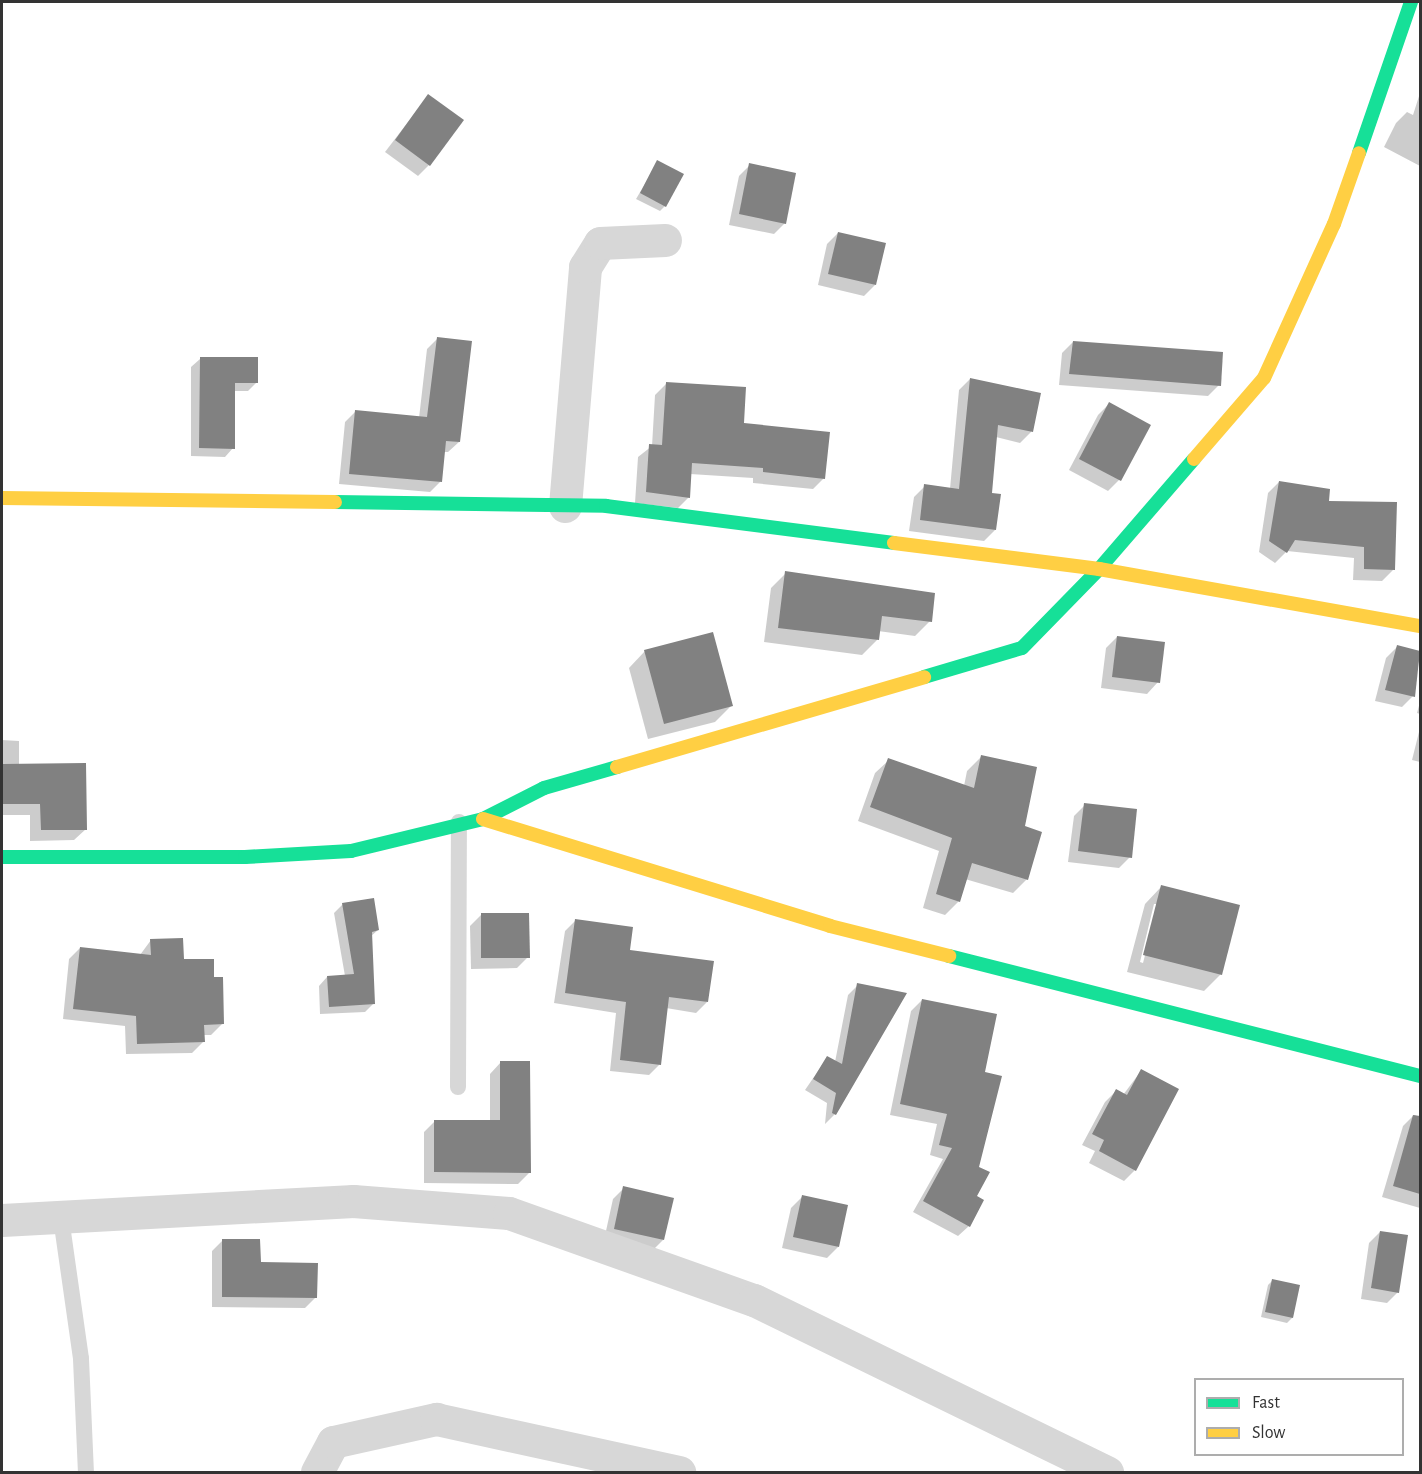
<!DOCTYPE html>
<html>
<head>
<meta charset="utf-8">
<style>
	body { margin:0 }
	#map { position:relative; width:1422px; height:1474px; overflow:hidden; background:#fff; font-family:"Alegreya Sans",sans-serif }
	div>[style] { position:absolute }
	.shadow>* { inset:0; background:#0003 }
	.building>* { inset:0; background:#818181 }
	.lane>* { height:16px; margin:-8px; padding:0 8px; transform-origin:8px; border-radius:8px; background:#d7d7d7 }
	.street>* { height:33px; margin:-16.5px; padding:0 16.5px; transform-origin:16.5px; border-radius:16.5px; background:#d7d7d7 }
	.fast>* { height:14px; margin:-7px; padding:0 7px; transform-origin:7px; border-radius:7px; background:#16e098 }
	.slow>* { height:14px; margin:-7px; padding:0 7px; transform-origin:7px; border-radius:7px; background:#ffcf43 }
	span { translate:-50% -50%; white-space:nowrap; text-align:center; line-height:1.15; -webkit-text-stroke:6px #fff; paint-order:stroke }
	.frame { position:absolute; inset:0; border:3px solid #333; pointer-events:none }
	.legend { position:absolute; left:1194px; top:1378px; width:210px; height:78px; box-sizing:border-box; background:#fff; border:2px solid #adadad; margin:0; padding:8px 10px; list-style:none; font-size:18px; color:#333 }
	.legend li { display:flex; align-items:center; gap:12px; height:30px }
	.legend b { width:30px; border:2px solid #adadad }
</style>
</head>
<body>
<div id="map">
	<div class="shadow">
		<i style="clip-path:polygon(1420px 93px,1420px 166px,1384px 147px,1396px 123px,1407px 112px,1413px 115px)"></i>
		<i style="clip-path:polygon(428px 96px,429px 165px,418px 176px,385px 152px)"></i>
		<i style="clip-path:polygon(658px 162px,665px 206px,660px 211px,636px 199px)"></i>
		<i style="clip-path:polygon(750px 165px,785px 223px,774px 234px,729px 225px,739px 176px)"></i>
		<i style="clip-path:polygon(838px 233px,875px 285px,864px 296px,818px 285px,827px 244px)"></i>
		<i style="clip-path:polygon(438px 338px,459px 442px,448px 452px,443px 452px,440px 482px,430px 492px,339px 484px,345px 422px,355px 412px,419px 418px,427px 349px)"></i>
		<i style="clip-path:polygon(1073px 342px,1219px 385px,1208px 396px,1059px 385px,1062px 353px)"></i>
		<i style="clip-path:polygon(200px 359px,257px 382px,248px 391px,234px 391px,233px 448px,225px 457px,191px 456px,191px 367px)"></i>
		<i style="clip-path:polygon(970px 379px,1039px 394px,1031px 432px,1020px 443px,996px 437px,990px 494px,995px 530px,984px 541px,909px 531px,914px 497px,925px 486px,950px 489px,959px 390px)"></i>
		<i style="clip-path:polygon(666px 384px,742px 425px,824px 478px,813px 489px,753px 483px,753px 478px,690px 474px,689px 497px,678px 508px,635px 503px,638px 457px,652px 446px,655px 395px)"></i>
		<i style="clip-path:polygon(1109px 404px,1119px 480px,1108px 491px,1069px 470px,1098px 415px)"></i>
		<i style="clip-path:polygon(1279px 482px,1327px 502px,1393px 570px,1382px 581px,1353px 580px,1354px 558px,1287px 551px,1275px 563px,1259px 552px,1268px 493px)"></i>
		<i style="clip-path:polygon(786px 573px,930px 621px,915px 636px,878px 631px,877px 640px,862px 655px,764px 642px,771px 588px)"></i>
		<i style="clip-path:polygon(1117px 637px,1158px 682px,1147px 694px,1101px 688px,1106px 648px)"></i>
		<i style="clip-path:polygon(1397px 647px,1420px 653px,1413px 696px,1402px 707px,1375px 701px,1386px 658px)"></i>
		<i style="clip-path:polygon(645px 651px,731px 706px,715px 722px,648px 739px,629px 668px)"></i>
		<i style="clip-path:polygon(1420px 702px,1420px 714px,1417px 713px)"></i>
		<i style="clip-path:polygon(1420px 728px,1420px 762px,1412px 760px)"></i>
		<i style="clip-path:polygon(2px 740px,19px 741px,19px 765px,86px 829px,74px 840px,30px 841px,30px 815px,2px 815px)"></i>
		<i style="clip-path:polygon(981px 757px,1023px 828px,1027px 879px,1013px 893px,965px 879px,959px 901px,945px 915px,923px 908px,939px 851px,858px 821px,875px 773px,889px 760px,964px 786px,967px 771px)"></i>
		<i style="clip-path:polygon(1085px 805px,1130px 857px,1119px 868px,1068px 862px,1074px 816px)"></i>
		<i style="clip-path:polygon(evenodd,1161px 887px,1221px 974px,1204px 991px,1127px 972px,1145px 904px,1161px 887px,1154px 904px,1158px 904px,1143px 963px,1140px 962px,1154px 904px)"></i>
		<i style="clip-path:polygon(343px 904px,378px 930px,370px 937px,374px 1003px,365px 1012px,320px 1014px,319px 986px,327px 977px,345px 976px,334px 913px)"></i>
		<i style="clip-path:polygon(481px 915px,528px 957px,517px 968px,471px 969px,470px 926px)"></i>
		<i style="clip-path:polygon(576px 920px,707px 1002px,696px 1013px,666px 1008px,660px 1064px,649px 1075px,610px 1071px,616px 1013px,554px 1003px,565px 931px)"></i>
		<i style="clip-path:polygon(151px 940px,213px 979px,222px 1024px,211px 1035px,203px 1035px,203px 1042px,192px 1053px,126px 1054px,125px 1026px,63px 1019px,69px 959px,80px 948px,140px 955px)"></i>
		<i style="clip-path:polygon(858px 985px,835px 1114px,825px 1124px,827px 1103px,805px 1090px,827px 1058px,835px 1062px,848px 995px)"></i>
		<i style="clip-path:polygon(922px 1000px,983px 1073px,975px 1196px,969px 1226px,958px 1236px,913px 1212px,943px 1159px,930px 1155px,937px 1124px,890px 1115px,911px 1011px)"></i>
		<i style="clip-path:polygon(501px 1062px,529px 1173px,518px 1184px,424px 1183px,424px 1132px,435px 1121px,490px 1121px,490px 1074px)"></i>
		<i style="clip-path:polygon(1141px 1071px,1135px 1170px,1124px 1181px,1089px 1163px,1095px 1151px,1082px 1145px,1105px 1102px,1116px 1091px,1123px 1095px)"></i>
		<i style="clip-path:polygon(1414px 1115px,1420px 1117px,1420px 1208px,1382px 1197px,1403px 1126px)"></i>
		<i style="clip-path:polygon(624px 1188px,663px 1240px,652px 1251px,604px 1240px,613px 1199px)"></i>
		<i style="clip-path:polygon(802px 1197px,838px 1247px,827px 1258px,782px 1248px,791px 1208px)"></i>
		<i style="clip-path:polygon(1380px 1232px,1398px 1292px,1387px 1303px,1361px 1299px,1369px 1243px)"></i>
		<i style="clip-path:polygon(223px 1240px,259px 1264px,316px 1297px,305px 1308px,212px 1307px,212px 1251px)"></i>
		<i style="clip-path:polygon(1273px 1280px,1298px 1286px,1292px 1318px,1287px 1323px,1261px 1317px,1268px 1285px)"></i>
	</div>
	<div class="building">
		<i style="clip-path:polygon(428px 94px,464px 120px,430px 166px,395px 140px)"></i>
		<i style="clip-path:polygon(657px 160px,684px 174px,666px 207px,640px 193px)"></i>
		<i style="clip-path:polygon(749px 163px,796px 173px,786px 224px,739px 214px)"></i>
		<i style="clip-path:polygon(838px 232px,886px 243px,876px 285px,828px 274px)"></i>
		<i style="clip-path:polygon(437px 337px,472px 341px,460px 442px,446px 441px,442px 482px,349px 474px,355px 410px,427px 417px)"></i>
		<i style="clip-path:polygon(1073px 341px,1223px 352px,1221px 386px,1069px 374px)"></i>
		<i style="clip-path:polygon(200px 357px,258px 357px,258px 383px,235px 383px,235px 449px,199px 448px)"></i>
		<i style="clip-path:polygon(970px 378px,1041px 393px,1033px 432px,998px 425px,992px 493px,1001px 494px,996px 530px,920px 520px,924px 484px,959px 489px)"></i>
		<i style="clip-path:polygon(666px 382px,746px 387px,744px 423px,830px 432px,825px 479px,763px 472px,763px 468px,692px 463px,690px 498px,646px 492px,649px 444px,662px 445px)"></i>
		<i style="clip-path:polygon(1109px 402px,1151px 425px,1121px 481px,1079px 459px)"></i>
		<i style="clip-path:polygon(1279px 481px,1330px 489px,1329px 501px,1397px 502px,1395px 570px,1364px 569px,1364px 547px,1295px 540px,1287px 553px,1269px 541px)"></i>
		<i style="clip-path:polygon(785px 571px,935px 593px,932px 622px,882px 616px,879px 640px,778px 628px)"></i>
		<i style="clip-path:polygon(713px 632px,733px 706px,664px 724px,644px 650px)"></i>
		<i style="clip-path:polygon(1117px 636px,1165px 642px,1160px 683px,1112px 677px)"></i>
		<i style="clip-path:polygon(1397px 645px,1420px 651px,1415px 697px,1385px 690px)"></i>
		<i style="clip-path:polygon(981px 755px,1037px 767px,1025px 826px,1042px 832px,1028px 880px,972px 863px,960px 902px,936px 894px,952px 838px,870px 807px,888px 758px,974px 788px)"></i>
		<i style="clip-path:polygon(86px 763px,87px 830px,41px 830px,40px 804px,2px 804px,2px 764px)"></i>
		<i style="clip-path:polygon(1084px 803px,1137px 809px,1132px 858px,1078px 851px)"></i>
		<i style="clip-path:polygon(1161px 885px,1240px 905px,1222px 975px,1143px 955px)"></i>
		<i style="clip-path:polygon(374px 898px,379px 930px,372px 932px,375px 1004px,329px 1007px,327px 976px,354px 974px,342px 903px)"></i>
		<i style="clip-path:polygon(481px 913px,529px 913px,530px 958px,481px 958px)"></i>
		<i style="clip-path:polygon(575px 919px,633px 927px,630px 950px,714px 961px,708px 1002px,669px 997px,661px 1065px,620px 1060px,626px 1002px,565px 993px)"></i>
		<i style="clip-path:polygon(183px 938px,184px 959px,214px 959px,214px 977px,223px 977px,224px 1024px,204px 1025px,205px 1042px,137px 1044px,136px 1016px,73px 1009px,80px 947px,151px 955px,150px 939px)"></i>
		<i style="clip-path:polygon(857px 983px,907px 993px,836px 1115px,832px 1113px,836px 1093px,813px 1079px,827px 1056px,842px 1064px)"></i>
		<i style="clip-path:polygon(922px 999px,997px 1014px,985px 1072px,1002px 1076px,979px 1167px,990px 1172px,977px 1196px,984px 1200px,970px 1227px,923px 1201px,952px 1148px,939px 1145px,947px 1114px,900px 1104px)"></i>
		<i style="clip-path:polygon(500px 1061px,530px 1061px,531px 1173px,434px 1172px,434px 1120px,500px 1120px)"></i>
		<i style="clip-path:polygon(1141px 1069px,1179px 1089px,1136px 1171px,1099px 1151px,1104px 1140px,1092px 1134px,1116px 1089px,1127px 1095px)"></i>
		<i style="clip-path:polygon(1413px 1115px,1420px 1116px,1420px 1194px,1393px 1186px)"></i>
		<i style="clip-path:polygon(623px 1186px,674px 1198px,664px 1240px,614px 1229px)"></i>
		<i style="clip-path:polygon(802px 1195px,848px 1205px,839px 1247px,793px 1237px)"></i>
		<i style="clip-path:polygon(1380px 1231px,1408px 1235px,1399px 1293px,1371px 1288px)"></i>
		<i style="clip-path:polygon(222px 1239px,260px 1239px,261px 1262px,318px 1263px,317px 1298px,222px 1297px)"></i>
		<i style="clip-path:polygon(1272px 1279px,1300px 1285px,1293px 1318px,1265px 1312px)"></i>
	</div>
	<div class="lane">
		<i style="left:458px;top:1087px;width:265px;rotate:-89.8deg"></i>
		<i style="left:61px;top:1218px;width:142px;rotate:81.9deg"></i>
		<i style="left:81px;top:1359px;width:113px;rotate:87.5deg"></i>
	</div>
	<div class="street">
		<i style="left:565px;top:506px;width:240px;rotate:-85.2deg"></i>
		<i style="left:585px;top:267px;width:28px;rotate:-58deg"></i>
		<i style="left:600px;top:243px;width:65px;rotate:-2.6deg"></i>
		<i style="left:2px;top:1220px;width:352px;rotate:-3.1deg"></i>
		<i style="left:353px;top:1201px;width:156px;rotate:4.4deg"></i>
		<i style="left:509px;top:1213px;width:260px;rotate:19.6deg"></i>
		<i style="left:754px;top:1300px;width:393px;rotate:26deg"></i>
		<i style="left:317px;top:1472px;width:34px;rotate:-62deg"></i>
		<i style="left:333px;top:1442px;width:106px;rotate:-12.6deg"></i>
		<i style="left:436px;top:1419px;width:249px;rotate:12.3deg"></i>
	</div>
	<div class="fast">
		<i style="left:1359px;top:153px;width:160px;rotate:-71deg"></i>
		<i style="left:335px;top:502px;width:271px;rotate:0.8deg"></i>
		<i style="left:606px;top:506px;width:290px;rotate:7.3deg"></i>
		<i style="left:924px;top:677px;width:102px;rotate:-16.5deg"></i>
		<i style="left:1022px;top:648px;width:110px;rotate:-45.7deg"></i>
		<i style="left:1099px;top:569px;width:145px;rotate:-49.2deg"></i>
		<i style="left:2px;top:857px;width:243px"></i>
		<i style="left:245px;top:857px;width:106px;rotate:-3.2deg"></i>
		<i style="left:351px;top:851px;width:136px;rotate:-13.6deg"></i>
		<i style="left:483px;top:819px;width:68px;rotate:-26.9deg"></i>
		<i style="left:544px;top:788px;width:76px;rotate:-16deg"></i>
		<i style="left:949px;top:956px;width:486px;rotate:14.3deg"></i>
	</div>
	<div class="slow">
		<i style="left:1194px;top:459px;width:107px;rotate:-49.2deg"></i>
		<i style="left:1264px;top:378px;width:169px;rotate:-65.6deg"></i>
		<i style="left:1334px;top:224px;width:75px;rotate:-70.6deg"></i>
		<i style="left:2px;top:498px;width:333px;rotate:0.7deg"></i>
		<i style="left:894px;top:543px;width:207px;rotate:7.2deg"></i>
		<i style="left:1099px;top:569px;width:326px;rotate:10.1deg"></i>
		<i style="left:617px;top:767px;width:320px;rotate:-16.3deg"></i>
		<i style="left:483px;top:819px;width:363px;rotate:17.1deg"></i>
		<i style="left:830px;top:926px;width:123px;rotate:14.1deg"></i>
	</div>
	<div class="frame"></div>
	<ul class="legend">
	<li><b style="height:8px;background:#16e098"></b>Fast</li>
	<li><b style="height:8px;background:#ffcf43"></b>Slow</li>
	</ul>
</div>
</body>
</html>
